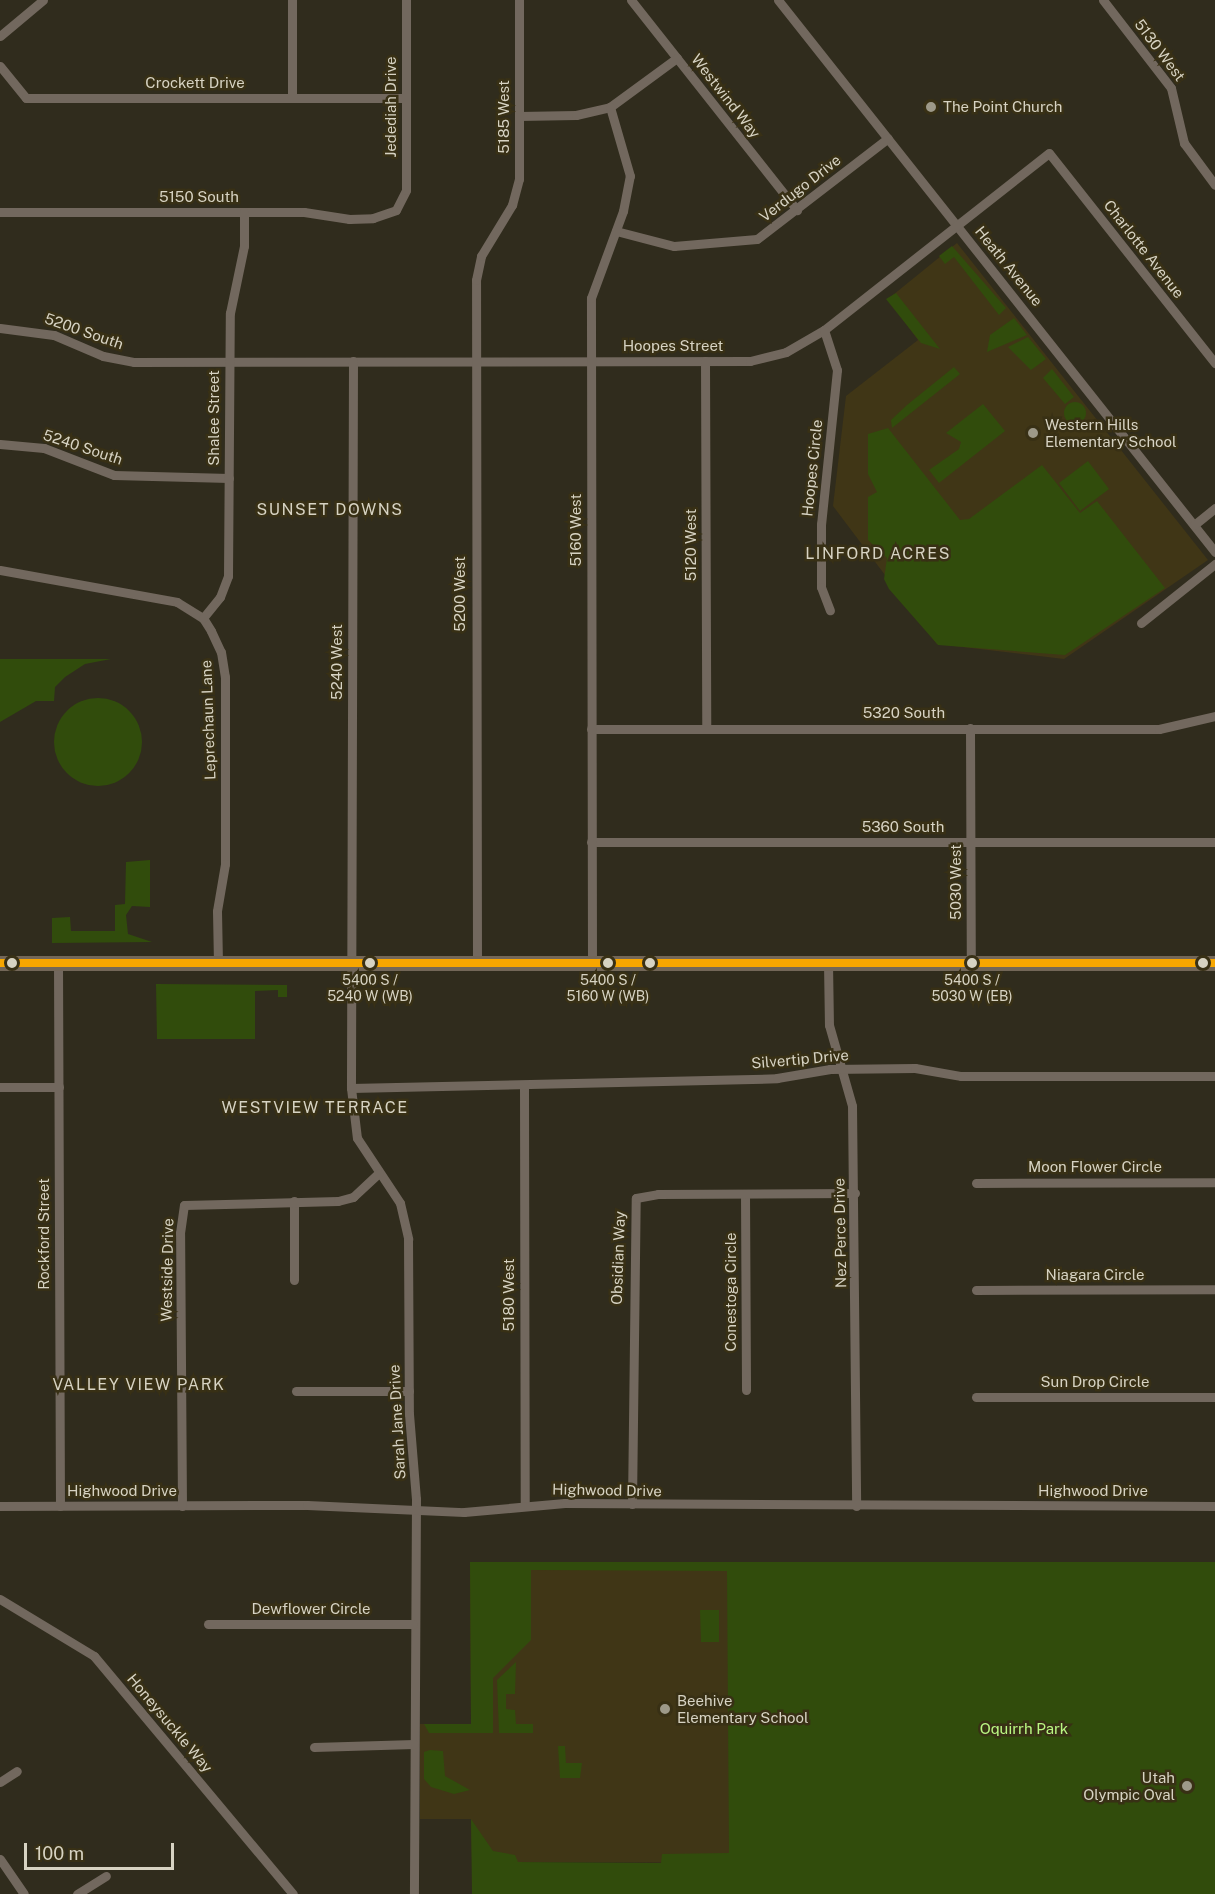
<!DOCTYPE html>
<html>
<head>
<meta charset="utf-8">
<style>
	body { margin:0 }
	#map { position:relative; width:1215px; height:1894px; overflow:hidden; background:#302c1d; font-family:"Public Sans",sans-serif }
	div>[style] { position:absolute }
	.built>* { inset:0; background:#403616 }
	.green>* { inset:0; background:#314c0c }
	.round { border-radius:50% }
	.minor>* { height:9px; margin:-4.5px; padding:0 4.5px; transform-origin:4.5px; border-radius:4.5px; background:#72685e }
	.primary>* { height:15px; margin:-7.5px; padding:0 7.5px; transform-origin:7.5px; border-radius:7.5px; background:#736758 }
	.bus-1>* { height:8px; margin:-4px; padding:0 4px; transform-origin:4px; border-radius:4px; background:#f7a600 }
	.dots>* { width:16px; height:16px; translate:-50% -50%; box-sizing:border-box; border:3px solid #383015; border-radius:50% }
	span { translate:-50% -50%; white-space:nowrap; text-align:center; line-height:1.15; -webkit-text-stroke:5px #383015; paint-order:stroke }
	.bus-label { font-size:14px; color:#d7d3c3 }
	.street-label { font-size:15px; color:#d7d3c3 }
	.poi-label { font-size:15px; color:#d7d3c3 }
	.left { translate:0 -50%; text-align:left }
	.right { translate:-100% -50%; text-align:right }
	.park-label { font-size:15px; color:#baf783 }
	.neighbourhood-label { font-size:16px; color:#d7d3c3; letter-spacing:1.5px }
	.scale { position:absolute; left:24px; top:1843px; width:150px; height:27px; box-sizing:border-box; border:3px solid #d7d3c3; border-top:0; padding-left:8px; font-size:18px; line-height:21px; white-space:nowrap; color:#d7d3c3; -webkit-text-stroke:4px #383015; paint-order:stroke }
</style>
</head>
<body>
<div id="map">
	<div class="built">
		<i style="clip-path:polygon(957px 243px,1208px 560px,1064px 659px,937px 644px,833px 506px,846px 396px,918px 340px,888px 299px)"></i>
		<i style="clip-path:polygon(470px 1562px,857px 1562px,860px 1863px,472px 1862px,471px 1819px,420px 1819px,420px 1724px,471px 1724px)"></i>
	</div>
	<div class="green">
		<i style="clip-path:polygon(952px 246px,1006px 308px,999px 315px,954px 257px,945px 264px,939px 256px)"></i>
		<i style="clip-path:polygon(896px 293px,940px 349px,921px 343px,886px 299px)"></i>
		<i style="clip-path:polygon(1014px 318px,1027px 335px,987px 352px,990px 335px)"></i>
		<i style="clip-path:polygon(1028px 337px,1046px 359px,1031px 370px,1008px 347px)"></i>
		<i style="clip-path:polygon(954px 367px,960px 374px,892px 428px,891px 420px,907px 405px)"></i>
		<i style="clip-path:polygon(1052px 369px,1074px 397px,1065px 404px,1043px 378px)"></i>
		<i class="round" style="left:1064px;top:402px;width:22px;height:22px"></i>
		<i style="clip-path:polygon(983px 404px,1005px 431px,939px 483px,929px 470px,959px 449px,961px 442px,946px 433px)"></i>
		<i style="clip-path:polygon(888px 428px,960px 520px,969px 519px,1042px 465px,1080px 513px,1097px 501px,1165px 588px,1065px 655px,938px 645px,889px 589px,884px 579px,887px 558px,868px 540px,868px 497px,877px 492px,868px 474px,868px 434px)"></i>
		<i style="clip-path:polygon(1088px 461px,1109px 489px,1080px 511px,1059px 483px)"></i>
		<i style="clip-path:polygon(0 659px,111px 659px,85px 664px,65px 677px,55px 687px,54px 701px,36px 701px,0 722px)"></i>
		<i class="round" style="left:54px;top:698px;width:88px;height:88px"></i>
		<i style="clip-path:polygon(150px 860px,150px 907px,132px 906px,126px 915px,128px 934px,152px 942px,52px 943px,52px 918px,70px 917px,71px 931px,115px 931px,115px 905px,125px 904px,126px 862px)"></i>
		<i style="clip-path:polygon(156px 984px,287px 985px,287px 997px,278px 997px,278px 990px,255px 991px,255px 1039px,157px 1039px)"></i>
		<i style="clip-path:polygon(470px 1562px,1215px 1562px,1215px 1894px,472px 1894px,471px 1819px,493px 1851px,515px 1855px,518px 1862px,661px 1863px,662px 1854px,729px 1853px,727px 1571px,531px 1570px,531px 1640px,493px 1678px,493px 1733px,429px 1733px,424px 1724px,471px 1724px)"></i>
		<i style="clip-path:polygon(700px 1610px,719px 1610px,719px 1642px,701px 1642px)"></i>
		<i style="clip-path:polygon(516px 1662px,515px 1694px,506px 1694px,506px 1709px,515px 1710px,516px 1724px,533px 1724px,533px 1733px,499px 1733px,497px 1680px)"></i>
		<i style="clip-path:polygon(558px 1746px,565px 1746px,566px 1763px,582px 1763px,580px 1778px,560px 1778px)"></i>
		<i style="clip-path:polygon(430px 1750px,443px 1751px,445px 1776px,470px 1790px,454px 1794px,431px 1787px,424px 1779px,424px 1752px)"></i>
	</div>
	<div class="minor">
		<i style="left:292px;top:0;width:98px;rotate:90deg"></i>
		<i style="left:631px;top:0;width:268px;rotate:51.7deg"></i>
		<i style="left:778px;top:0;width:704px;rotate:51.63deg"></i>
		<i style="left:1103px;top:0;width:111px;rotate:52.3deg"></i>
		<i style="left:1171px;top:88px;width:57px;rotate:76.7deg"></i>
		<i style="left:1184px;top:143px;width:52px;rotate:53.6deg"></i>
		<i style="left:0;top:36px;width:56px;rotate:-39.9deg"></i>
		<i style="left:0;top:66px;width:41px;rotate:50.9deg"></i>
		<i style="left:26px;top:98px;width:380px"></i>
		<i style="left:519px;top:116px;width:57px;rotate:-1deg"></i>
		<i style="left:576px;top:115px;width:35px;rotate:-13deg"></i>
		<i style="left:610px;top:107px;width:83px;rotate:-36.2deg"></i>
		<i style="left:0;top:212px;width:304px"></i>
		<i style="left:304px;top:212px;width:46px;rotate:8.8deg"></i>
		<i style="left:349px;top:219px;width:24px;rotate:-2deg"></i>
		<i style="left:373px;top:218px;width:24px;rotate:-19deg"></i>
		<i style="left:396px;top:210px;width:22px;rotate:-63deg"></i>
		<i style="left:406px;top:190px;width:190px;rotate:-90deg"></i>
		<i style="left:616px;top:231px;width:60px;rotate:14.5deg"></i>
		<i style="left:674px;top:246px;width:83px;rotate:-4.8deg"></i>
		<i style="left:757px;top:239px;width:165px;rotate:-37.6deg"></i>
		<i style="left:0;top:328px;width:54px;rotate:7.4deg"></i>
		<i style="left:54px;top:335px;width:53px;rotate:23.2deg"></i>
		<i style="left:103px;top:356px;width:32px;rotate:11deg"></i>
		<i style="left:134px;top:362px;width:616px;rotate:-0.09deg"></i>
		<i style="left:750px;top:361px;width:37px;rotate:-14deg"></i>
		<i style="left:786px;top:352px;width:44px;rotate:-30.1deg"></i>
		<i style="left:824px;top:330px;width:286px;rotate:-38.2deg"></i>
		<i style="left:1049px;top:153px;width:268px;rotate:51.7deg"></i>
		<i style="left:824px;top:330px;width:42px;rotate:72deg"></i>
		<i style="left:837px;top:370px;width:155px;rotate:95.9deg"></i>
		<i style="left:821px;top:524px;width:63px;rotate:90deg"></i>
		<i style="left:821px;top:587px;width:25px;rotate:69deg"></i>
		<i style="left:353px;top:361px;width:727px;rotate:90.16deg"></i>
		<i style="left:351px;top:1088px;width:50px;rotate:83.2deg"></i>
		<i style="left:357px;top:1138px;width:78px;rotate:56.5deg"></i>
		<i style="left:400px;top:1203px;width:37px;rotate:77deg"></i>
		<i style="left:408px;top:1239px;width:175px;rotate:89.7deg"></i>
		<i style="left:409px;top:1414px;width:85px;rotate:85.3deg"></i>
		<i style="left:416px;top:1499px;width:395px;rotate:90.3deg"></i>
		<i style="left:705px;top:361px;width:367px;rotate:89.8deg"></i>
		<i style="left:0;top:444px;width:44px;rotate:5.2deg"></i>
		<i style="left:44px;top:448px;width:75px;rotate:21.1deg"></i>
		<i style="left:114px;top:475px;width:115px;rotate:1.5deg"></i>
		<i style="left:1194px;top:525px;width:27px;rotate:-39deg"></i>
		<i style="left:0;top:570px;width:180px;rotate:10.2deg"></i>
		<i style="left:177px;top:602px;width:31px;rotate:32deg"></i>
		<i style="left:203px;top:618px;width:15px;rotate:58deg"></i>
		<i style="left:211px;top:631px;width:23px;rotate:65deg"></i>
		<i style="left:221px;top:652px;width:25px;rotate:81deg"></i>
		<i style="left:225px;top:677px;width:187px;rotate:90deg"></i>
		<i style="left:225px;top:864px;width:48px;rotate:99.7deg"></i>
		<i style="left:217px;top:911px;width:52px;rotate:88.9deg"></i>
		<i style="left:203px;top:618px;width:27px;rotate:-51deg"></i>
		<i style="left:220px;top:597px;width:22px;rotate:-69deg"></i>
		<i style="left:228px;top:576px;width:263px;rotate:-89.6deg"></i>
		<i style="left:230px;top:313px;width:68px;rotate:-78.2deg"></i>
		<i style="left:244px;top:246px;width:34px;rotate:-90deg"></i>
		<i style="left:1141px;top:623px;width:95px;rotate:-38.6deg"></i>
		<i style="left:970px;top:728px;width:235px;rotate:89.8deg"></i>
		<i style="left:591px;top:729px;width:568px"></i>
		<i style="left:1159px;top:729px;width:57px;rotate:-13.1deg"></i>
		<i style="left:591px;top:842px;width:624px"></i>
		<i style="left:58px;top:963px;width:543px;rotate:89.79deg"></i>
		<i style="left:477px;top:963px;width:683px;rotate:-90.08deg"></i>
		<i style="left:476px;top:280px;width:25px;rotate:-78deg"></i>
		<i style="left:481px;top:256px;width:60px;rotate:-58.7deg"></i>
		<i style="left:512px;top:205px;width:27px;rotate:-75deg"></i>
		<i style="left:519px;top:179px;width:179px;rotate:-90deg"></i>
		<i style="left:592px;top:963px;width:665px;rotate:-90.09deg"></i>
		<i style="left:591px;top:298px;width:93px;rotate:-69.8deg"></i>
		<i style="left:623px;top:211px;width:36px;rotate:-79deg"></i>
		<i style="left:630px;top:176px;width:72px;rotate:-106.2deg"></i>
		<i style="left:828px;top:963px;width:62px;rotate:89.1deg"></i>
		<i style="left:829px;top:1025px;width:84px;rotate:74.1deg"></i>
		<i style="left:852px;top:1106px;width:400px;rotate:89.4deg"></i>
		<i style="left:0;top:1087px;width:59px"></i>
		<i style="left:524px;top:1087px;width:417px;rotate:89.9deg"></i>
		<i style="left:351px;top:1088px;width:426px;rotate:-1.3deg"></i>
		<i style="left:777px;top:1078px;width:54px;rotate:-9.6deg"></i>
		<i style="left:830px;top:1069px;width:85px;rotate:-0.7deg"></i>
		<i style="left:915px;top:1068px;width:47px;rotate:9.9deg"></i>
		<i style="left:961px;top:1076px;width:254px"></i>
		<i style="left:976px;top:1183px;width:239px;rotate:-0.2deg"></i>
		<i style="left:745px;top:1194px;width:196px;rotate:89.7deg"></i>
		<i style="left:294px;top:1280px;width:79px;rotate:-90deg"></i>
		<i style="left:976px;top:1290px;width:239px;rotate:-0.2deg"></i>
		<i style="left:296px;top:1391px;width:113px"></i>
		<i style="left:976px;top:1397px;width:239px"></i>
		<i style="left:632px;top:1504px;width:306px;rotate:-89.3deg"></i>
		<i style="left:636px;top:1198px;width:22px;rotate:-10deg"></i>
		<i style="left:658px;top:1194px;width:197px;rotate:-0.3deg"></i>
		<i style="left:0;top:1506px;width:307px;rotate:-0.2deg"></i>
		<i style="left:307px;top:1505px;width:157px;rotate:2.6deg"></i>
		<i style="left:464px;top:1512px;width:101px;rotate:-5.1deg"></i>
		<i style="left:565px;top:1503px;width:650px;rotate:0.26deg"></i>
		<i style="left:182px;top:1506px;width:273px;rotate:-90.4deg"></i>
		<i style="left:180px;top:1233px;width:28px;rotate:-82deg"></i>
		<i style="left:184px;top:1205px;width:154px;rotate:-1.5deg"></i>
		<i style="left:338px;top:1201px;width:16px;rotate:-15deg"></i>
		<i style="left:353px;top:1197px;width:35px;rotate:-43deg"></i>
		<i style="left:0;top:1599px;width:110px;rotate:31.2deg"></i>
		<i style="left:94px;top:1656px;width:310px;rotate:50.1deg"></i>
		<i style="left:208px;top:1624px;width:205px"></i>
		<i style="left:314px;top:1747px;width:100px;rotate:-1.7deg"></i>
		<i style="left:0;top:1782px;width:20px;rotate:-33deg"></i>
		<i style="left:0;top:1859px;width:42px;rotate:55.6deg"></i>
		<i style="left:77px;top:1894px;width:34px;rotate:-32deg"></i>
	</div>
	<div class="primary">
		<i style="left:0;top:963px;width:1215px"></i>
	</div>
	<div class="bus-1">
		<i style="left:0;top:963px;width:1215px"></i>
	</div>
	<div class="dots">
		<i style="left:931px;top:107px;background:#9d9989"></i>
		<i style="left:1033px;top:433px;background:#9d9989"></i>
		<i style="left:12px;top:963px;background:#d7d3c3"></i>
		<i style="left:370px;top:963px;background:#d7d3c3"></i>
		<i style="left:608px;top:963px;background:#d7d3c3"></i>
		<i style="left:650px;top:963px;background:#d7d3c3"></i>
		<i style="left:972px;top:963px;background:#d7d3c3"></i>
		<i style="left:1203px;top:963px;background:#d7d3c3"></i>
		<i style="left:665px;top:1709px;background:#9d9989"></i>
		<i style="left:1187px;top:1786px;background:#9d9989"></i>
	</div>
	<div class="bus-label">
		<span style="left:370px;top:988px">5400 S /<br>5240 W (WB)</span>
		<span style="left:608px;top:988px">5400 S /<br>5160 W (WB)</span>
		<span style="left:972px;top:988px">5400 S /<br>5030 W (EB)</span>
	</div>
	<div class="street-label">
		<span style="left:1160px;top:50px;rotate:53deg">5130 West</span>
		<span style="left:195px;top:83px">Crockett Drive</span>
		<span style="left:726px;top:96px;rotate:52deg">Westwind Way</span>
		<span style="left:391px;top:107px;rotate:-90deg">Jedediah Drive</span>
		<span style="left:504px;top:117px;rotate:-90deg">5185 West</span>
		<span style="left:800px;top:188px;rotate:-38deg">Verdugo Drive</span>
		<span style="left:199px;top:197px">5150 South</span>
		<span style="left:1144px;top:249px;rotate:52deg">Charlotte Avenue</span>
		<span style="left:1009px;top:266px;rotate:51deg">Heath Avenue</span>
		<span style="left:84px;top:331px;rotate:19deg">5200 South</span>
		<span style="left:673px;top:346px">Hoopes Street</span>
		<span style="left:214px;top:418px;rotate:-90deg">Shalee Street</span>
		<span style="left:83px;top:447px;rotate:18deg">5240 South</span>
		<span style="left:812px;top:468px;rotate:-84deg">Hoopes Circle</span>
		<span style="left:576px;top:530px;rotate:-90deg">5160 West</span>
		<span style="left:691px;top:545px;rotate:-90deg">5120 West</span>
		<span style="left:460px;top:594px;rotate:-90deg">5200 West</span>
		<span style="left:337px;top:662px;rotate:-90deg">5240 West</span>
		<span style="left:904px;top:713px">5320 South</span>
		<span style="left:208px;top:720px;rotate:-92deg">Leprechaun Lane</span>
		<span style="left:903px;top:827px">5360 South</span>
		<span style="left:956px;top:882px;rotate:-90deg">5030 West</span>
		<span style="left:800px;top:1059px;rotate:-5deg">Silvertip Drive</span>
		<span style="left:1095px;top:1167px">Moon Flower Circle</span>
		<span style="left:840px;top:1233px;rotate:-91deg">Nez Perce Drive</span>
		<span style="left:44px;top:1234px;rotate:-90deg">Rockford Street</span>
		<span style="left:618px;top:1258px;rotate:-88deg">Obsidian Way</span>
		<span style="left:167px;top:1270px;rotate:-89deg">Westside Drive</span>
		<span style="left:1095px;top:1275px">Niagara Circle</span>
		<span style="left:731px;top:1292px;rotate:-90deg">Conestoga Circle</span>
		<span style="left:509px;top:1295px;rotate:-90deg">5180 West</span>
		<span style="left:1095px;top:1382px">Sun Drop Circle</span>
		<span style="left:397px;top:1422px;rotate:-93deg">Sarah Jane Drive</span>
		<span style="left:607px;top:1490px;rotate:1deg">Highwood Drive</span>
		<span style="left:122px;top:1491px">Highwood Drive</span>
		<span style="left:1093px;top:1491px">Highwood Drive</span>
		<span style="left:311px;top:1609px">Dewflower Circle</span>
		<span style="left:170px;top:1723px;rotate:50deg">Honeysuckle Way</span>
	</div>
	<div class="poi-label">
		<span class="left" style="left:943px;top:107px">The Point Church</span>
		<span class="left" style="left:1045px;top:433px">Western Hills<br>Elementary School</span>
		<span class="left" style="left:677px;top:1709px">Beehive<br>Elementary School</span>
		<span class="right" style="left:1175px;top:1786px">Utah<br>Olympic Oval</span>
	</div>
	<div class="park-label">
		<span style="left:1024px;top:1729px">Oquirrh Park</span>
	</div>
	<div class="neighbourhood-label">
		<span style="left:330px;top:510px">SUNSET DOWNS</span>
		<span style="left:878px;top:554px">LINFORD ACRES</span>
		<span style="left:315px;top:1108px">WESTVIEW TERRACE</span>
		<span style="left:139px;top:1385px">VALLEY VIEW PARK</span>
	</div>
	<div class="scale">100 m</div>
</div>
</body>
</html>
